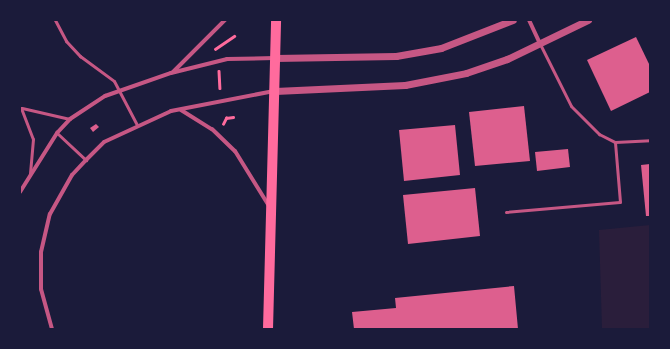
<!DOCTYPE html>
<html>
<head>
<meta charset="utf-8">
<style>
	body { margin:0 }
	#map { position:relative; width:670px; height:349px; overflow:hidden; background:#1b1b3a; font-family:"PT Sans",sans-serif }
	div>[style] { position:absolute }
	.green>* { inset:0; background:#2a1e3b }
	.building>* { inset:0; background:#dd5f8e }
	.path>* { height:2.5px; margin:-1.25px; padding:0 1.25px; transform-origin:1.25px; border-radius:1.25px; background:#ff6b9d }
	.service>* { height:3px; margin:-1.5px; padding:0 1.5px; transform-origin:1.5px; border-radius:1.5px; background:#c65784 }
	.minor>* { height:4px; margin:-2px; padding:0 2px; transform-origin:2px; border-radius:2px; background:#c65784 }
	.tertiary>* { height:7px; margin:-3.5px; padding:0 3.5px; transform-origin:3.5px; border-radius:3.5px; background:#c65784 }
	.primary>* { height:10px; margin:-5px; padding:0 5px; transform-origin:5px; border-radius:5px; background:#ff6b9d }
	span { translate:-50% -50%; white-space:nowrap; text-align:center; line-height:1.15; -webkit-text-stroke:4px #1b1b3a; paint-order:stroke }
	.frame { position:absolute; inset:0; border:21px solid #1b1b3a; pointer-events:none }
</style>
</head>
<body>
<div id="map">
	<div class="green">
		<i style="clip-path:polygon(650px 225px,650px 329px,602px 329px,599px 230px)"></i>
	</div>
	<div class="building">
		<i style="clip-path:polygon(636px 37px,650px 66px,650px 92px,611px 111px,587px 60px)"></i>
		<i style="clip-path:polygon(524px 106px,530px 161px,475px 166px,469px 112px)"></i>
		<i style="clip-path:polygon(96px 124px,99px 127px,93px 132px,90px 128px)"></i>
		<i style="clip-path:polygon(455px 125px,460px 175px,404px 181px,399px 130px)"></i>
		<i style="clip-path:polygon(568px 149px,570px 167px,537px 171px,535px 152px)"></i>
		<i style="clip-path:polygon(650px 164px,650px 216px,646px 216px,641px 165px)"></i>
		<i style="clip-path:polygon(475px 188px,480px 236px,408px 244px,403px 195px)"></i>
		<i style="clip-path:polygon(514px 286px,518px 329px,354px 329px,352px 312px,396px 308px,395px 298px)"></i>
	</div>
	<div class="path">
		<i style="left:215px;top:49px;width:23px;rotate:-34deg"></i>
		<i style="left:219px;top:71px;width:17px;rotate:87deg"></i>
		<i style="left:223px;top:124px;width:7px;rotate:-63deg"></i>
		<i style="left:226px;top:118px;width:7px;rotate:-8deg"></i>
	</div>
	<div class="service">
		<i style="left:55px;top:20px;width:24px;rotate:62deg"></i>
		<i style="left:66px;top:41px;width:21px;rotate:47deg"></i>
		<i style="left:80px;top:56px;width:42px;rotate:36.3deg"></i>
		<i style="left:114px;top:81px;width:50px;rotate:62.4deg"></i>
		<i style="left:540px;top:44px;width:69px;rotate:63.4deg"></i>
		<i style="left:571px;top:106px;width:40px;rotate:45deg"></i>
		<i style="left:599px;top:134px;width:18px;rotate:27deg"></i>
		<i style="left:615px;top:142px;width:35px;rotate:-3deg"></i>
		<i style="left:21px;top:108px;width:33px;rotate:69deg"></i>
		<i style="left:33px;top:139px;width:36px;rotate:95deg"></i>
		<i style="left:22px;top:108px;width:49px;rotate:12.9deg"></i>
		<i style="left:57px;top:133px;width:40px;rotate:43deg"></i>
		<i style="left:506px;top:212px;width:114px;rotate:-5deg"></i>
		<i style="left:620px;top:202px;width:60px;rotate:-94.8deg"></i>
	</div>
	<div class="minor">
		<i style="left:529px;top:20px;width:26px;rotate:65deg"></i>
		<i style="left:173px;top:72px;width:74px;rotate:-45deg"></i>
		<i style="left:181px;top:110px;width:36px;rotate:32deg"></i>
		<i style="left:212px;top:129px;width:32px;rotate:44deg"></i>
		<i style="left:235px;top:151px;width:65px;rotate:58.3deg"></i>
		<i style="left:20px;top:192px;width:70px;rotate:-57.9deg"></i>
		<i style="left:57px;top:133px;width:19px;rotate:-47deg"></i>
		<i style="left:70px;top:119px;width:42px;rotate:-33.3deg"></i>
		<i style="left:105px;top:96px;width:70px;rotate:-19.2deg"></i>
		<i style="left:171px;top:73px;width:58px;rotate:-14deg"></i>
		<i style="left:227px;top:59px;width:48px;rotate:-1.2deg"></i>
		<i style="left:52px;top:329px;width:41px;rotate:-105.4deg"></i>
		<i style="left:41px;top:289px;width:37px;rotate:-90deg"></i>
		<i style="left:41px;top:252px;width:39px;rotate:-77deg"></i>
		<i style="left:50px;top:214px;width:45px;rotate:-60.6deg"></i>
		<i style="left:72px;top:175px;width:21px;rotate:-47deg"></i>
		<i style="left:86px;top:160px;width:25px;rotate:-45deg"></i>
		<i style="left:104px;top:142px;width:74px;rotate:-24.8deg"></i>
		<i style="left:171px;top:111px;width:105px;rotate:-11deg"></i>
	</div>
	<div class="tertiary">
		<i style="left:275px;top:58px;width:121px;rotate:-0.9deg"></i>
		<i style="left:396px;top:56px;width:46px;rotate:-10.1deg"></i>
		<i style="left:441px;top:48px;width:77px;rotate:-21.3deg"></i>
		<i style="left:275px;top:91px;width:130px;rotate:-2.6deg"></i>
		<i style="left:405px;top:85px;width:62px;rotate:-11.1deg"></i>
		<i style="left:466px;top:73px;width:43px;rotate:-18.9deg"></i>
		<i style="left:507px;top:59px;width:90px;rotate:-25.7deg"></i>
	</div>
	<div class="primary">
		<i style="left:268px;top:329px;width:309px;rotate:-88.5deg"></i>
	</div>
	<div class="frame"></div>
</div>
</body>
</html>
